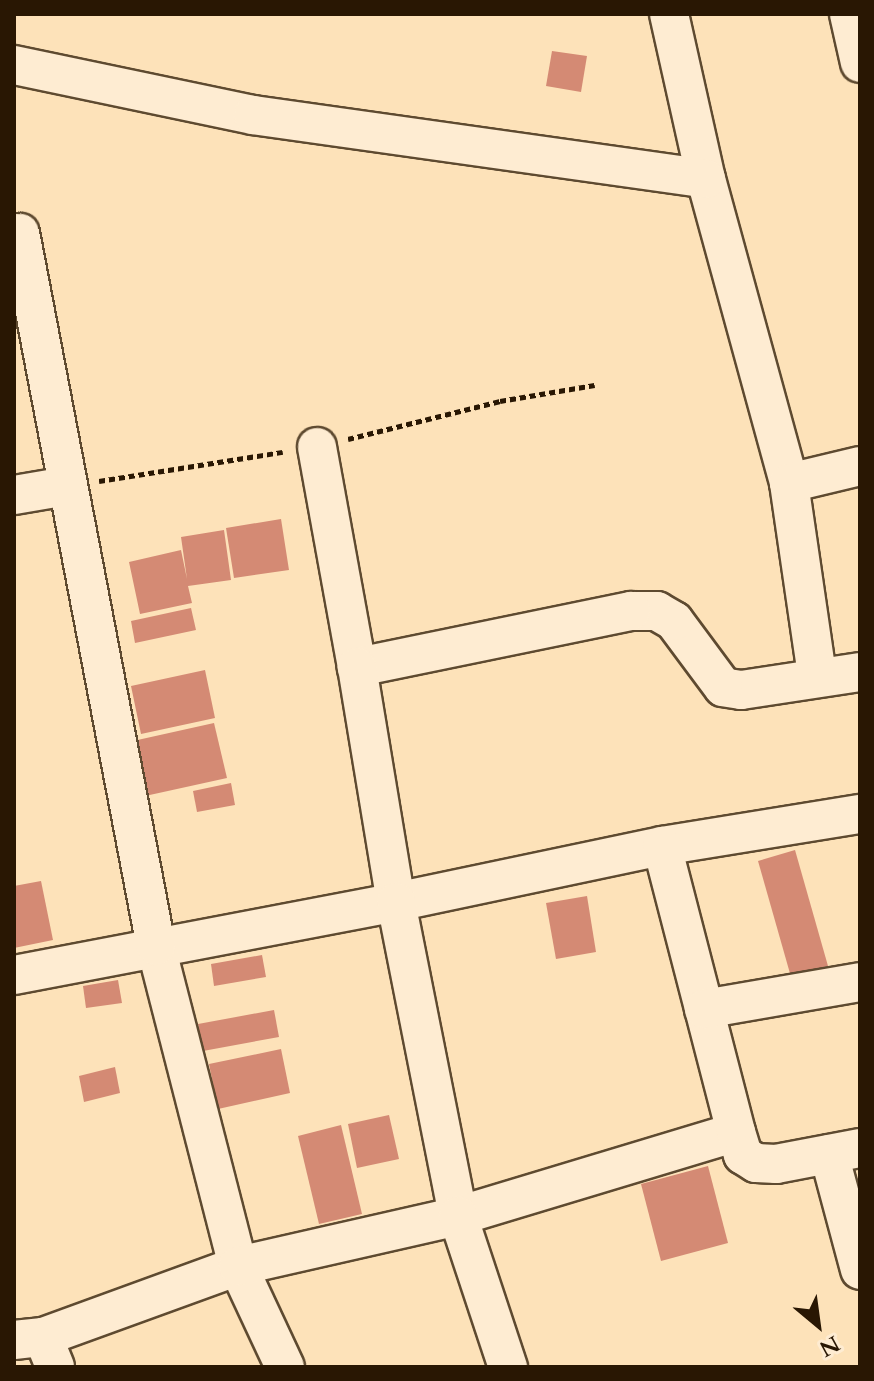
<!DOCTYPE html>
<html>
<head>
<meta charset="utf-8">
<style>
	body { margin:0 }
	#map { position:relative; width:874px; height:1381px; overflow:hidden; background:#fde2b9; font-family:Cardo,serif }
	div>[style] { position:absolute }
	.building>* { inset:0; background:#d48a74 }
	.path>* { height:5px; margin-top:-2.5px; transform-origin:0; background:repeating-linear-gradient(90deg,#291703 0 6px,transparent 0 10px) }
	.roads { filter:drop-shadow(2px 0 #5e4a30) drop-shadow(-2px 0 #5e4a30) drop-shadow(0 2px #5e4a30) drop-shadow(0 -2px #5e4a30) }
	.street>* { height:38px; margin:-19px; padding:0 19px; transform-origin:19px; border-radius:19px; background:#feecd2 }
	span { translate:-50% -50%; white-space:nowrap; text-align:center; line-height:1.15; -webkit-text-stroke:6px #feecd2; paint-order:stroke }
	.frame { position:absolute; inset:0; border:16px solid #291703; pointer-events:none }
	.north { position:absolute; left:778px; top:1285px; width:80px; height:80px; -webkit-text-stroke:6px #feecd2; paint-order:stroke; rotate:151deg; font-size:22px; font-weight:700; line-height:32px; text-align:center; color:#291703 }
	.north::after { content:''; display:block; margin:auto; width:28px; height:36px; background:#291703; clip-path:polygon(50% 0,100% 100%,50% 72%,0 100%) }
</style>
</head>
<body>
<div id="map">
	<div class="building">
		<i style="clip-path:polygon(552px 51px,587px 56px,581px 92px,546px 86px)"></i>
		<i style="clip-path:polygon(281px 519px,289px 570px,234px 578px,226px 528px)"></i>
		<i style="clip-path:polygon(224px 530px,231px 580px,188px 586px,192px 603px,140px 614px,129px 562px,181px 550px,187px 579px,181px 537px)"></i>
		<i style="clip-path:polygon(191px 608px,196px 630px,135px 643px,131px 621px)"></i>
		<i style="clip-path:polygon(205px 670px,215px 718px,141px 734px,131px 686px)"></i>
		<i style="clip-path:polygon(214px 723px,227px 778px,136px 798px,124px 743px)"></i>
		<i style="clip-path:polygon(231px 783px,235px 805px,197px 812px,193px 791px)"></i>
		<i style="clip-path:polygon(795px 850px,828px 966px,791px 977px,758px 861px)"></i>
		<i style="clip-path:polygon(41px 881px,53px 940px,14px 948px,14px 886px)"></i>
		<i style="clip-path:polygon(587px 896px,596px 952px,556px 959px,546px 903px)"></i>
		<i style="clip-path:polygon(262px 955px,266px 977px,214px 986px,211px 964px)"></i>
		<i style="clip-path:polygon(118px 980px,122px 1003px,86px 1008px,83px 986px)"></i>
		<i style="clip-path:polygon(274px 1010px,279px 1037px,203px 1051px,198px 1024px)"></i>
		<i style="clip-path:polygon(281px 1049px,290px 1093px,218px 1109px,209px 1064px)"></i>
		<i style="clip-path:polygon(115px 1067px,120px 1093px,84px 1102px,79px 1076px)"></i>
		<i style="clip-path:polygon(389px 1115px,399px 1159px,357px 1168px,348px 1124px)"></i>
		<i style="clip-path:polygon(341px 1125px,362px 1214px,319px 1224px,298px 1136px)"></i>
		<i style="clip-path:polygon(708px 1166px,728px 1243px,661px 1261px,641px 1184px)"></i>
	</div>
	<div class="path">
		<i style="left:348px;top:439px;width:157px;rotate:-14deg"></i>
		<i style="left:500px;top:401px;width:96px;rotate:-9.6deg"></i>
		<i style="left:99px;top:481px;width:186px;rotate:-9deg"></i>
	</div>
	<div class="roads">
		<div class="street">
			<i style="left:669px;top:14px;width:169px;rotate:77.4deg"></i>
			<i style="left:706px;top:179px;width:315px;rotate:74.7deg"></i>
			<i style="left:789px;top:483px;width:195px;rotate:81.7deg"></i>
			<i style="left:849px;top:14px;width:50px;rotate:77.3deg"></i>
			<i style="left:14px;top:65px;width:244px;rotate:11.8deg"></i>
			<i style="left:253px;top:115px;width:457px;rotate:8deg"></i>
			<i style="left:317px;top:447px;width:224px;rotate:79.7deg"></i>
			<i style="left:789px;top:483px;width:73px;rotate:-13.5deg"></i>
			<i style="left:14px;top:495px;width:54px;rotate:-9.6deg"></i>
			<i style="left:860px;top:672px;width:120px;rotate:171.4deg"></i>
			<i style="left:741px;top:690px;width:18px;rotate:-171deg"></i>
			<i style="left:723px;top:687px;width:82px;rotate:-126.6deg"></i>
			<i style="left:674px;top:621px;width:20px;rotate:-150deg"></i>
			<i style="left:657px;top:611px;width:26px;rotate:180deg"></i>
			<i style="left:631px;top:611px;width:280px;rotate:168.4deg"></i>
			<i style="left:357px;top:667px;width:238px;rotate:80.6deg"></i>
			<i style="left:396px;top:902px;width:272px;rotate:-11.9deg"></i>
			<i style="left:662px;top:846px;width:201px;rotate:-9.2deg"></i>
			<i style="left:14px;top:975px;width:389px;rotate:-10.8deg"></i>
			<i style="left:396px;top:902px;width:320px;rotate:78.8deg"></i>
			<i style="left:458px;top:1216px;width:290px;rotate:-16.8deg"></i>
			<i style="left:736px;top:1132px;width:295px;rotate:-104.5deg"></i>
			<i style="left:704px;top:1009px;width:158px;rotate:-9.8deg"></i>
			<i style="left:736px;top:1132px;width:24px;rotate:73deg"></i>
			<i style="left:743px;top:1155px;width:15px;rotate:32deg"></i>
			<i style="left:756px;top:1163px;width:20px;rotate:3deg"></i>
			<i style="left:776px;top:1164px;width:86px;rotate:-10.8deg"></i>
			<i style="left:829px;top:1154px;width:120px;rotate:75deg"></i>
			<i style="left:43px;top:1337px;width:32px;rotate:68deg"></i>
			<i style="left:14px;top:1340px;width:29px;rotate:-6deg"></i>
			<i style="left:43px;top:1337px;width:208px;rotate:-20deg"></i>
			<i style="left:238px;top:1266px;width:330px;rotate:-104.4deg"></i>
			<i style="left:156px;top:946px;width:726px;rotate:-100.8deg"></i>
			<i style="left:285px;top:1367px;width:111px;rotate:-115deg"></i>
			<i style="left:238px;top:1266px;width:226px;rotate:-12.8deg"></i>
			<i style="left:458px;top:1216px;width:159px;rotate:71.7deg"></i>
		</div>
	</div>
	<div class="frame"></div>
	<div class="north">N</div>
</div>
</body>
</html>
